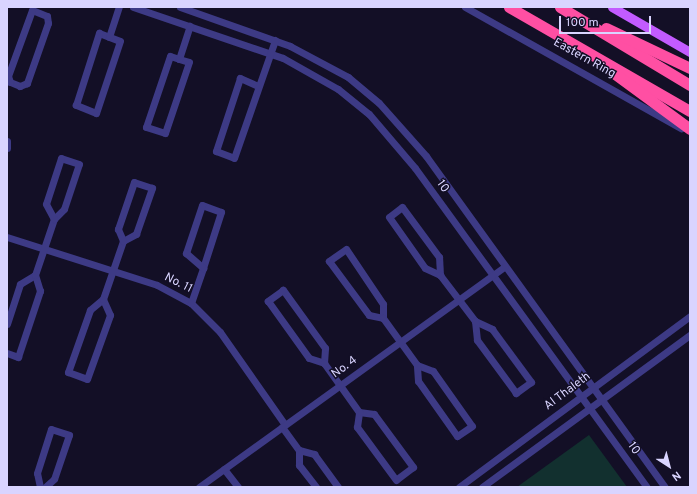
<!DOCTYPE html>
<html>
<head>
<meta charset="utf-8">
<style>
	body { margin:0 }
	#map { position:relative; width:697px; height:494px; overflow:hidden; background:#130f26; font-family:Overpass,sans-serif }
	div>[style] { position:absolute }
	.green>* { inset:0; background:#12302f }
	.minor>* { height:7px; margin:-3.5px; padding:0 3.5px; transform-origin:3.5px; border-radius:3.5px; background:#3d3a85 }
	.major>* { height:9px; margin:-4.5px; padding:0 4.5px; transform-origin:4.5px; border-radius:4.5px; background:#c25bff }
	.highway>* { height:11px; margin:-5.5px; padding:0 5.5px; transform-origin:5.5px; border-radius:5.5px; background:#ff4fa3 }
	span { translate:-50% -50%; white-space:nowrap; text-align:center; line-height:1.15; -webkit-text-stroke:3px #130f26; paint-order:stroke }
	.street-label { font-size:12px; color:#d9d4ff }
	.frame { position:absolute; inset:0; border:8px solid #d9d4ff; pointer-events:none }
	.north { position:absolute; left:649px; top:446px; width:40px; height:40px; -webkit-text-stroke:3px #130f26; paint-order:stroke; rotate:144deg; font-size:11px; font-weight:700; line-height:16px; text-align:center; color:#d9d4ff }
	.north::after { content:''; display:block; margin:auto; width:14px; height:18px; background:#d9d4ff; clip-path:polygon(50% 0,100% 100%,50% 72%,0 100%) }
	.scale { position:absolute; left:559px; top:16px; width:92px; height:18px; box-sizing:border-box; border:2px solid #d9d4ff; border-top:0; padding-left:5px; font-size:12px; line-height:14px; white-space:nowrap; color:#d9d4ff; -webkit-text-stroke:3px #130f26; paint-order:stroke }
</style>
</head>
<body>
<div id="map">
	<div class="green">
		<i style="clip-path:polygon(589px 435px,627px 487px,517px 487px)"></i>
	</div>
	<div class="minor">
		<i style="left:133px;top:7px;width:158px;rotate:18.8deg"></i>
		<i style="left:283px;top:58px;width:63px;rotate:29.4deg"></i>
		<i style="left:338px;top:89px;width:40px;rotate:39deg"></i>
		<i style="left:369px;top:114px;width:71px;rotate:49.6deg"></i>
		<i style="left:415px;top:168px;width:394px;rotate:54deg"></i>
		<i style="left:180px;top:7px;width:117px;rotate:19.5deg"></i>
		<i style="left:290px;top:46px;width:66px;rotate:28.1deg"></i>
		<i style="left:348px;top:77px;width:40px;rotate:40deg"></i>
		<i style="left:379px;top:103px;width:71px;rotate:48.4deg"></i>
		<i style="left:426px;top:156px;width:408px;rotate:54.2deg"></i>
		<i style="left:465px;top:7px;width:248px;rotate:29.3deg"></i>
		<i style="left:32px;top:10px;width:16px;rotate:22deg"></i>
		<i style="left:47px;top:16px;width:7px;rotate:82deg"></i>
		<i style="left:48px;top:23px;width:64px;rotate:109.3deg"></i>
		<i style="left:27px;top:83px;width:8px;rotate:157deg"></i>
		<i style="left:20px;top:86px;width:11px;rotate:-158deg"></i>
		<i style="left:10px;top:82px;width:6px;rotate:-108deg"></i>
		<i style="left:8px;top:76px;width:70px;rotate:-70deg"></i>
		<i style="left:99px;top:33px;width:22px;rotate:21deg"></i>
		<i style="left:120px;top:41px;width:76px;rotate:108.4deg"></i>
		<i style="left:96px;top:113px;width:22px;rotate:-158deg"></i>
		<i style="left:76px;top:105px;width:76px;rotate:-72.3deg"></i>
		<i style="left:109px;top:37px;width:32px;rotate:-72deg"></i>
		<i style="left:179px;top:59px;width:10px;rotate:17deg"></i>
		<i style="left:189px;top:62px;width:75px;rotate:108.7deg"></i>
		<i style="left:165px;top:133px;width:20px;rotate:-162deg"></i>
		<i style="left:146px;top:127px;width:75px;rotate:-71.3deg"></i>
		<i style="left:170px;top:56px;width:9px;rotate:18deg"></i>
		<i style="left:179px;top:59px;width:35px;rotate:-72deg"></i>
		<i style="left:258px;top:86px;width:20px;rotate:-156deg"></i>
		<i style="left:240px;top:78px;width:77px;rotate:108.2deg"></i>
		<i style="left:216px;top:151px;width:19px;rotate:21deg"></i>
		<i style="left:234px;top:158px;width:125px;rotate:-70.8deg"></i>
		<i style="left:7px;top:141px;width:7px;rotate:90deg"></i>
		<i style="left:7px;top:237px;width:157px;rotate:17.7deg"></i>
		<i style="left:157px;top:285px;width:38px;rotate:28deg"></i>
		<i style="left:191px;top:303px;width:41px;rotate:45deg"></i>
		<i style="left:220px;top:332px;width:113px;rotate:55deg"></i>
		<i style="left:440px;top:275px;width:18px;rotate:-93deg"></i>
		<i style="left:439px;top:257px;width:62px;rotate:-126.5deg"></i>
		<i style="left:402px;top:207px;width:16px;rotate:142deg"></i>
		<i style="left:389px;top:217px;width:62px;rotate:54.8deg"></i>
		<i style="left:425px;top:268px;width:17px;rotate:25deg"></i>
		<i style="left:440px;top:275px;width:58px;rotate:52.7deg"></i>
		<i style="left:475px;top:321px;width:19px;rotate:25deg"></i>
		<i style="left:492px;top:329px;width:66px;rotate:53.7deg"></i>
		<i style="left:531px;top:382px;width:19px;rotate:144deg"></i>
		<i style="left:516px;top:393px;width:66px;rotate:-126.3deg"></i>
		<i style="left:477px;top:340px;width:19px;rotate:-96deg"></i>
		<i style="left:103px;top:299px;width:17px;rotate:140deg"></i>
		<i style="left:90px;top:310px;width:66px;rotate:109.5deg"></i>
		<i style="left:68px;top:372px;width:20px;rotate:20deg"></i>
		<i style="left:87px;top:379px;width:68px;rotate:-70.2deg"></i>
		<i style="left:110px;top:315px;width:17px;rotate:-114deg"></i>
		<i style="left:103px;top:299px;width:61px;rotate:-71deg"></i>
		<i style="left:123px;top:241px;width:15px;rotate:-28deg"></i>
		<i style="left:136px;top:234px;width:49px;rotate:-70.8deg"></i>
		<i style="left:152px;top:188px;width:19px;rotate:-162deg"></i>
		<i style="left:134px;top:182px;width:50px;rotate:108.8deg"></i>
		<i style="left:118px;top:229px;width:13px;rotate:67deg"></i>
		<i style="left:191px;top:303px;width:37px;rotate:-71deg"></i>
		<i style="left:203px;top:268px;width:59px;rotate:-72.2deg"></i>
		<i style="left:221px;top:212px;width:20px;rotate:-160deg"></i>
		<i style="left:202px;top:205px;width:51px;rotate:108.4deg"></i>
		<i style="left:186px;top:253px;width:23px;rotate:41deg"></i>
		<i style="left:383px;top:318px;width:14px;rotate:-90deg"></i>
		<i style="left:383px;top:304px;width:66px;rotate:-123.9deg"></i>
		<i style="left:346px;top:249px;width:21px;rotate:145deg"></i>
		<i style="left:329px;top:261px;width:67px;rotate:53.5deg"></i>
		<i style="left:369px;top:315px;width:14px;rotate:12deg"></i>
		<i style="left:383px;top:318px;width:58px;rotate:54.1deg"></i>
		<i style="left:417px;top:365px;width:17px;rotate:21deg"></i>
		<i style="left:433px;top:371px;width:67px;rotate:54.7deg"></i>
		<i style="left:472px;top:426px;width:18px;rotate:146deg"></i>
		<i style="left:457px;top:436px;width:67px;rotate:-125.3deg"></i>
		<i style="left:418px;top:381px;width:16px;rotate:-94deg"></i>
		<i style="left:7px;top:324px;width:42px;rotate:-72deg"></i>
		<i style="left:20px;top:284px;width:17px;rotate:-31deg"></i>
		<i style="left:7px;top:353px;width:12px;rotate:20deg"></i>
		<i style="left:18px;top:357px;width:70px;rotate:-71.6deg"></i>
		<i style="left:40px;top:291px;width:17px;rotate:-107deg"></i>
		<i style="left:35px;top:275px;width:59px;rotate:-71.3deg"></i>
		<i style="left:54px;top:219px;width:14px;rotate:-45deg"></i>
		<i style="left:64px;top:209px;width:47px;rotate:-71.6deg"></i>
		<i style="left:79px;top:164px;width:19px;rotate:-162deg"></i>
		<i style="left:61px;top:158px;width:48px;rotate:108.1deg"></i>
		<i style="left:46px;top:204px;width:17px;rotate:62deg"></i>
		<i style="left:324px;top:363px;width:15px;rotate:-86deg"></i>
		<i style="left:325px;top:348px;width:72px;rotate:-125.9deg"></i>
		<i style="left:283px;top:290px;width:19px;rotate:144deg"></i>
		<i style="left:268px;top:301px;width:70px;rotate:54.3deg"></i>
		<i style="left:309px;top:358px;width:16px;rotate:18deg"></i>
		<i style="left:324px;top:363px;width:60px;rotate:54.5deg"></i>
		<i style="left:359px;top:412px;width:15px;rotate:8deg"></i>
		<i style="left:374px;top:414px;width:66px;rotate:53.7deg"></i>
		<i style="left:413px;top:467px;width:21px;rotate:143deg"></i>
		<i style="left:396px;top:480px;width:66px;rotate:-126.3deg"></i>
		<i style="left:357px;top:427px;width:15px;rotate:-82deg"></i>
		<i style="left:282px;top:427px;width:29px;rotate:54deg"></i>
		<i style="left:299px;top:450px;width:16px;rotate:15deg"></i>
		<i style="left:314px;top:454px;width:41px;rotate:54deg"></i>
		<i style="left:299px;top:450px;width:15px;rotate:90deg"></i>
		<i style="left:299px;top:465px;width:28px;rotate:52deg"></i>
		<i style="left:224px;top:469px;width:23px;rotate:52deg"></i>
		<i style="left:40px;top:487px;width:14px;rotate:-102deg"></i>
		<i style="left:37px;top:473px;width:46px;rotate:-72.3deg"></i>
		<i style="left:51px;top:429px;width:19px;rotate:18deg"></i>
		<i style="left:69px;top:435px;width:46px;rotate:108.8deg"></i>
		<i style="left:54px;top:479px;width:12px;rotate:138deg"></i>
		<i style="left:199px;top:487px;width:377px;rotate:-35.8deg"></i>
		<i style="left:459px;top:487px;width:287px;rotate:-36.5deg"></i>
		<i style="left:482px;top:487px;width:258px;rotate:-36.2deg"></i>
	</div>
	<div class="major">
		<i style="left:612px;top:7px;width:90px;rotate:30deg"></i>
	</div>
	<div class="highway">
		<i style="left:509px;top:7px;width:209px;rotate:29.9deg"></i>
		<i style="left:560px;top:7px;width:152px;rotate:31deg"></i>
		<i style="left:606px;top:28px;width:93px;rotate:25.5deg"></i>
		<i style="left:611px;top:71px;width:98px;rotate:36.3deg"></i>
	</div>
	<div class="street-label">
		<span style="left:584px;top:59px;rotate:29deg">Eastern Ring</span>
		<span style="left:442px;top:187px;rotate:54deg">10</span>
		<span style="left:178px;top:284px;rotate:27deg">No. 11</span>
		<span style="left:345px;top:368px;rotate:-36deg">No. 4</span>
		<span style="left:568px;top:392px;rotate:-37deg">Al Thaleth</span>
		<span style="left:633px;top:449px;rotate:54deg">10</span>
	</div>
	<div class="frame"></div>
	<div class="north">N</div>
	<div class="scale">100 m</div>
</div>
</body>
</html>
